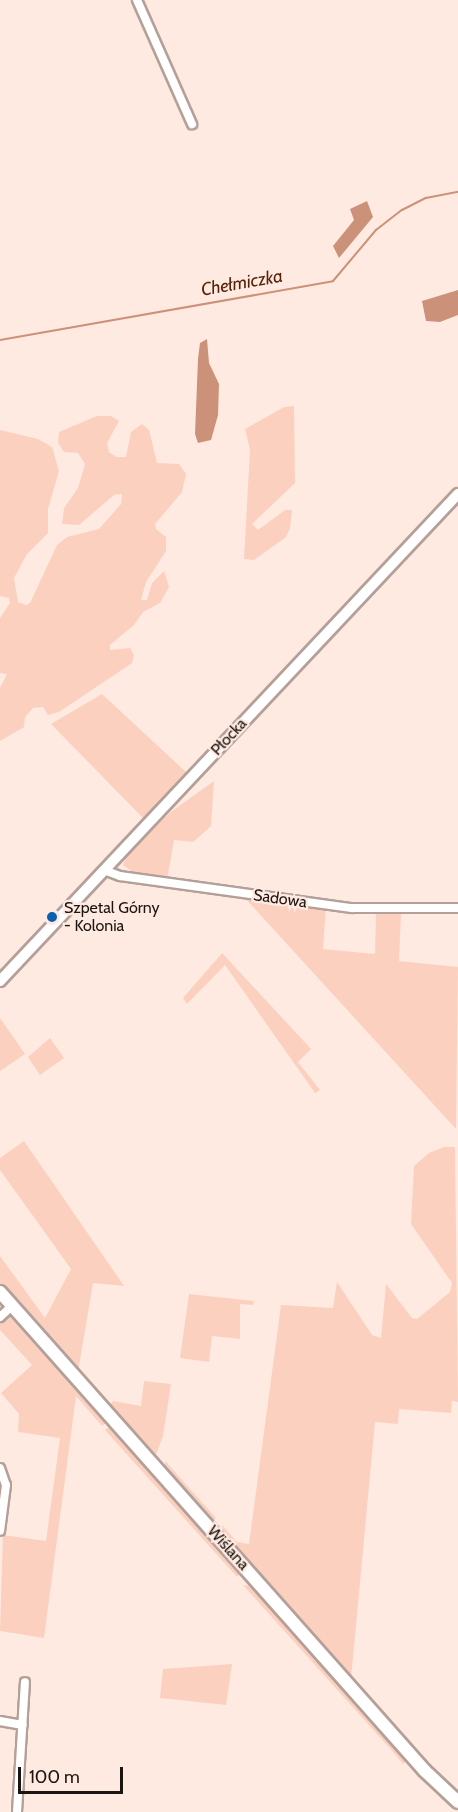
<!DOCTYPE html>
<html>
<head>
<meta charset="utf-8">
<style>
	body { margin:0 }
	#map { position:relative; width:458px; height:1812px; overflow:hidden; background:#ffeae1; font-family:Cabin,sans-serif }
	div>[style] { position:absolute }
	.green>* { inset:0; background:#fcd0bf }
	.water>* { inset:0; background:#cc9179 }
	.stream>* { height:2px; margin:-1px; padding:0 1px; transform-origin:1px; border-radius:1px; background:#cc9179 }
	.roads { filter:drop-shadow(2px 0 #b4a099) drop-shadow(-2px 0 #b4a099) drop-shadow(0 2px #b4a099) drop-shadow(0 -2px #b4a099) }
	.street>* { height:8px; margin:-4px; padding:0 4px; transform-origin:4px; border-radius:4px; background:#fff }
	.secondary>* { height:10px; margin:-5px; padding:0 5px; transform-origin:5px; border-radius:5px; background:#fff }
	.primary>* { height:12px; margin:-6px; padding:0 6px; transform-origin:6px; border-radius:6px; background:#fff }
	.dots>* { width:16px; height:16px; translate:-50% -50%; box-sizing:border-box; border:3px solid #ffeae1; border-radius:50% }
	span { translate:-50% -50%; white-space:nowrap; text-align:center; line-height:1.15; -webkit-text-stroke:4.5px #ffeae1; paint-order:stroke }
	.street-label { font-size:16px; color:#1b1411 }
	.poi-label { font-size:16px; color:#1b1411 }
	.left { translate:0 -50%; text-align:left }
	.water-label { font-size:18px; color:#572108; font-style:italic }
	.scale { position:absolute; left:18px; top:1767px; width:105px; height:27px; box-sizing:border-box; border:3px solid #1b1411; border-top:0; padding-left:8px; font-size:18px; line-height:21px; white-space:nowrap; color:#1b1411; -webkit-text-stroke:4px #ffeae1; paint-order:stroke }
</style>
</head>
<body>
<div id="map">
	<div class="green">
		<i style="clip-path:polygon(294px 406px,295px 483px,252px 524px,258px 530px,285px 510px,292px 510px,290px 528px,286px 537px,254px 560px,244px 559px,250px 450px,245px 429px,284px 407px)"></i>
		<i style="clip-path:polygon(97px 416px,111px 416px,119px 421px,107px 443px,109px 452px,116px 457px,126px 457px,131px 432px,142px 424px,149px 430px,157px 463px,179px 464px,186px 474px,182px 492px,155px 524px,156px 529px,166px 537px,166px 551px,146px 582px,141px 600px,147px 600px,152px 583px,164px 571px,169px 587px,160px 603px,143px 612px,134px 625px,110px 645px,110px 650px,130px 648px,134px 655px,132px 663px,59px 712px,48px 715px,43px 707px,33px 708px,25px 717px,24px 727px,0 741px,0 688px,7px 674px,0 673px,0 618px,10px 603px,9px 598px,0 596px,0 430px,38px 439px,52px 447px,59px 471px,48px 509px,48px 533px,27px 554px,14px 578px,18px 602px,26px 605px,30px 603px,57px 545px,67px 537px,99px 529px,121px 504px,122px 494px,114px 495px,79px 525px,62px 524px,64px 508px,78px 488px,85px 464px,78px 453px,64px 452px,58px 443px,59px 432px)"></i>
		<i style="clip-path:polygon(102px 694px,187px 773px,143px 818px,51px 724px)"></i>
		<i style="clip-path:polygon(214px 781px,211px 826px,193px 842px,174px 840px,167px 880px,137px 875px,123px 865px,129px 851px,172px 811px)"></i>
		<i style="clip-path:polygon(243px 896px,326px 907px,323px 949px,375px 954px,376px 913px,401px 914px,399px 961px,458px 967px,456px 1129px)"></i>
		<i style="clip-path:polygon(222px 953px,311px 1049px,298px 1062px,320px 1090px,315px 1093px,225px 965px,187px 1004px,183px 998px)"></i>
		<i style="clip-path:polygon(0 1018px,25px 1054px,0 1071px)"></i>
		<i style="clip-path:polygon(50px 1038px,64px 1058px,40px 1075px,28px 1057px)"></i>
		<i style="clip-path:polygon(24px 1141px,124px 1286px,93px 1283px,78px 1372px,0 1287px,0 1256px,45px 1318px,71px 1269px,0 1170px,0 1158px)"></i>
		<i style="clip-path:polygon(444px 1147px,455px 1147px,458px 1402px,452px 1401px,451px 1413px,399px 1409px,398px 1424px,375px 1422px,351px 1679px,221px 1535px,222px 1525px,237px 1542px,249px 1544px,281px 1305px,333px 1308px,337px 1282px,372px 1335px,381px 1338px,386px 1284px,412px 1318px,417px 1319px,450px 1292px,452px 1283px,411px 1224px,414px 1166px,429px 1153px)"></i>
		<i style="clip-path:polygon(189px 1294px,254px 1301px,253px 1305px,240px 1304px,240px 1339px,212px 1336px,209px 1362px,180px 1358px)"></i>
		<i style="clip-path:polygon(12px 1312px,108px 1421px,102px 1426px,76px 1396px,44px 1638px,0 1631px,3px 1535px,46px 1541px,60px 1438px,18px 1432px,19px 1414px,1px 1393px,32px 1365px,0 1330px,0 1323px)"></i>
		<i style="clip-path:polygon(144px 1381px,171px 1384px,163px 1436px,155px 1457px,108px 1407px,113px 1401px,141px 1406px)"></i>
		<i style="clip-path:polygon(111px 1425px,241px 1573px,237px 1577px,105px 1430px)"></i>
		<i style="clip-path:polygon(165px 1461px,216px 1518px,214px 1520px,209px 1522px,165px 1471px)"></i>
		<i style="clip-path:polygon(243px 1585px,252px 1586px,408px 1760px,403px 1764px,394px 1753px)"></i>
		<i style="clip-path:polygon(232px 1664px,226px 1705px,160px 1698px,163px 1669px)"></i>
	</div>
	<div class="water">
		<i style="clip-path:polygon(367px 201px,373px 217px,339px 258px,333px 246px,354px 220px,350px 209px)"></i>
		<i style="clip-path:polygon(458px 290px,458px 315px,440px 322px,426px 321px,422px 301px)"></i>
		<i style="clip-path:polygon(207px 339px,209px 363px,219px 384px,218px 415px,211px 440px,198px 443px,195px 434px,198px 359px,200px 343px)"></i>
	</div>
	<div class="stream">
		<i style="left:0;top:340px;width:338px;rotate:-10deg"></i>
		<i style="left:333px;top:281px;width:67px;rotate:-49.9deg"></i>
		<i style="left:376px;top:230px;width:33px;rotate:-38deg"></i>
		<i style="left:402px;top:210px;width:27px;rotate:-27deg"></i>
		<i style="left:426px;top:198px;width:33px;rotate:-11deg"></i>
	</div>
	<div class="roads">
		<div class="street">
			<i style="left:137px;top:0;width:136px;rotate:66.1deg"></i>
			<i style="left:104px;top:870px;width:17px;rotate:21deg"></i>
			<i style="left:120px;top:876px;width:234px;rotate:7.9deg"></i>
			<i style="left:352px;top:908px;width:106px"></i>
			<i style="left:0;top:1317px;width:16px;rotate:-43deg"></i>
			<i style="left:0;top:1468px;width:18px;rotate:71deg"></i>
			<i style="left:6px;top:1485px;width:46px;rotate:97.4deg"></i>
			<i style="left:0;top:1721px;width:23px;rotate:10deg"></i>
			<i style="left:17px;top:1812px;width:130px;rotate:-86.5deg"></i>
		</div>
		<div class="secondary">
			<i style="left:0;top:981px;width:669px;rotate:-46.76deg"></i>
		</div>
		<div class="primary">
			<i style="left:0;top:1292px;width:640px;rotate:48.42deg"></i>
			<i style="left:425px;top:1771px;width:45px;rotate:43.2deg"></i>
		</div>
	</div>
	<div class="dots">
		<i style="left:52px;top:917px;background:#0a60ae"></i>
	</div>
	<div class="street-label">
		<span style="left:229px;top:737px;rotate:-47deg">Płocka</span>
		<span style="left:280px;top:899px;rotate:8deg">Sadowa</span>
		<span style="left:228px;top:1548px;rotate:48deg">Wiślana</span>
	</div>
	<div class="poi-label">
		<span class="left" style="left:64px;top:917px">Szpetal Górny<br>- Kolonia</span>
	</div>
	<div class="water-label">
		<span style="left:242px;top:283px;rotate:-10deg">Chełmiczka</span>
	</div>
	<div class="scale">100 m</div>
</div>
</body>
</html>
